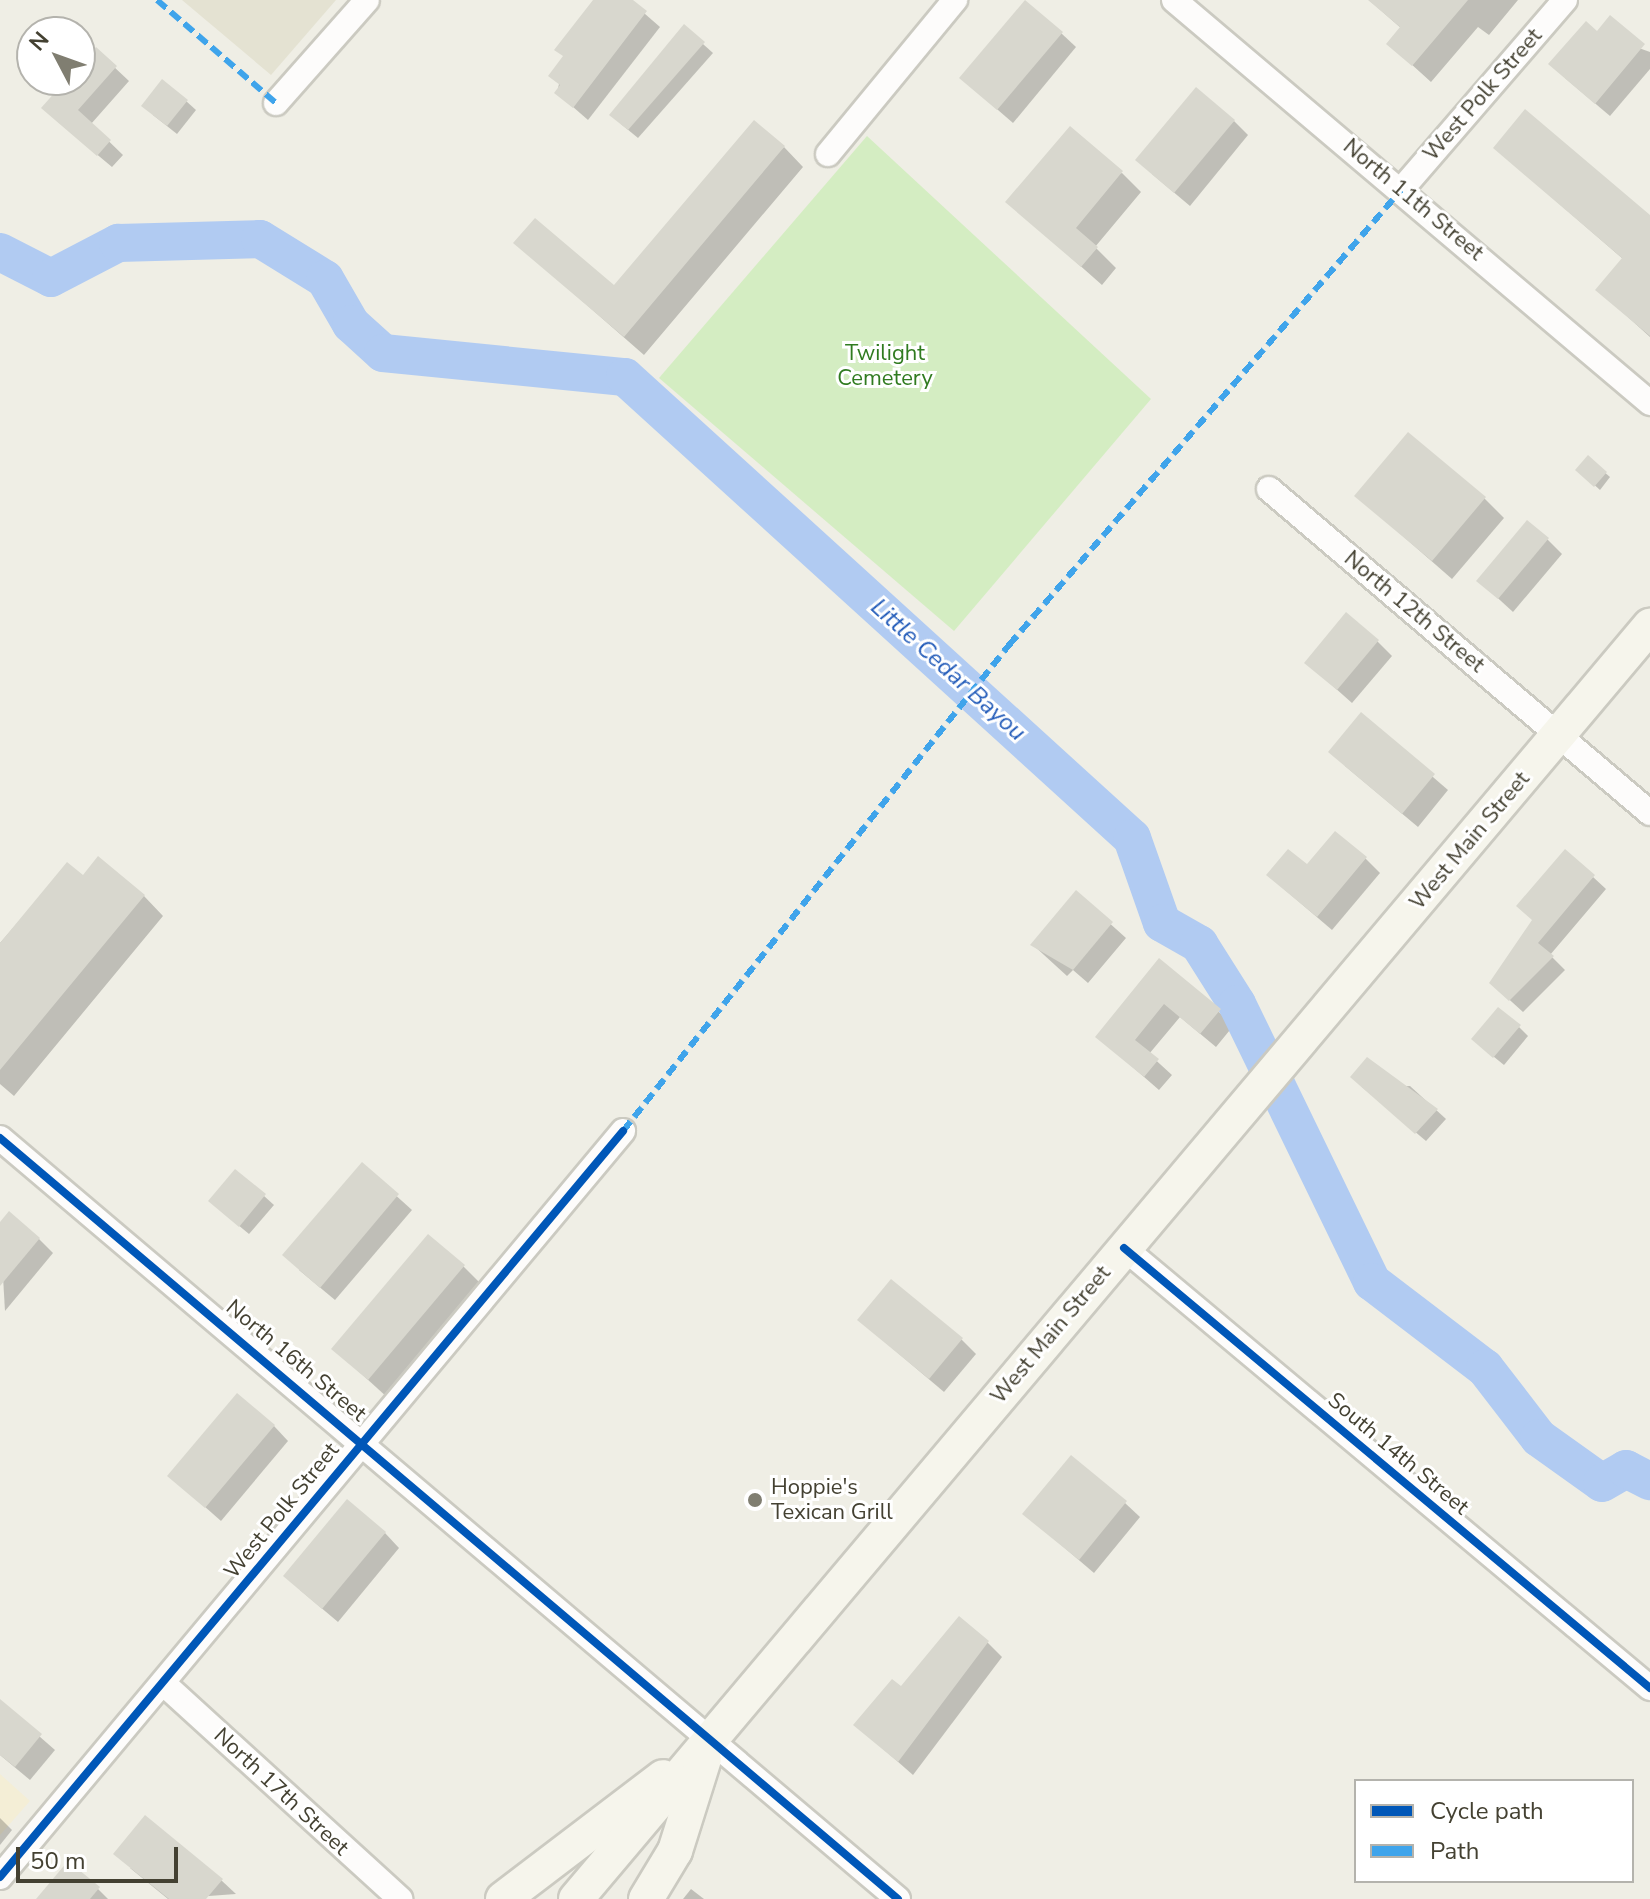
<!DOCTYPE html>
<html>
<head>
<meta charset="utf-8">
<style>
	body { margin:0 }
	#map { position:relative; width:1650px; height:1899px; overflow:hidden; background:#efeee5; font-family:"Nunito Sans",sans-serif }
	div>[style] { position:absolute }
	.residential>* { inset:0; background:#e4e2d2 }
	.commercial>* { inset:0; background:#f4eed6 }
	.green>* { inset:0; background:#d4edc2 }
	.shadow>* { inset:0; background:#0003 }
	.river>* { height:38px; margin:-19px; padding:0 19px; transform-origin:19px; border-radius:19px; background:#b1cbf2 }
	.building>* { inset:0; background:#d8d7ce }
	.roads { filter:drop-shadow(2px 0 #cbcac1) drop-shadow(-2px 0 #cbcac1) drop-shadow(0 2px #cbcac1) drop-shadow(0 -2px #cbcac1) }
	.minor>* { height:24px; margin:-12px; padding:0 12px; transform-origin:12px; border-radius:12px; background:#fdfcfb }
	.secondary>* { height:34px; margin:-17px; padding:0 17px; transform-origin:17px; border-radius:17px; background:#f6f5ec }
	.quiet>* { height:6px; margin-top:-3px; transform-origin:0; background:repeating-linear-gradient(90deg,#3fa4eb 0 12px,transparent 0 18px) }
	.cycleway>* { height:8px; margin:-4px; padding:0 4px; transform-origin:4px; border-radius:4px; background:#0057b8 }
	.dots>* { width:22px; height:22px; translate:-50% -50%; box-sizing:border-box; border:4px solid #fff; border-radius:50% }
	span { translate:-50% -50%; white-space:nowrap; text-align:center; line-height:1.15; -webkit-text-stroke:6px #fff; paint-order:stroke }
	.street-label { font-size:22px; color:#444132 }
	.park-label { font-size:22px; color:#307b20 }
	.poi-label { font-size:22px; color:#444132 }
	.left { translate:0 -50%; text-align:left }
	.water-label { font-size:24px; color:#225bb9; font-style:italic }
	.legend { position:absolute; left:1354px; top:1779px; width:280px; height:104px; box-sizing:border-box; background:#fff; border:2px solid #b4b3ad; margin:0; padding:10px 14px; list-style:none; font-size:24px; color:#444132 }
	.legend li { display:flex; align-items:center; gap:16px; height:40px }
	.legend b { width:40px; border:2px solid #b4b3ad }
	.north { position:absolute; left:16px; top:16px; width:80px; height:80px; box-sizing:border-box; background:#fff; border:2px solid #b4b3ad; border-radius:50%; rotate:311deg; font-size:22px; font-weight:700; line-height:32px; text-align:center; color:#444132 }
	.north::after { content:''; display:block; margin:auto; width:28px; height:36px; background:#807e71; clip-path:polygon(50% 0,100% 100%,50% 72%,0 100%) }
	.scale { position:absolute; left:16px; top:1847px; width:162px; height:36px; box-sizing:border-box; border:4px solid #444132; border-top:0; padding-left:10px; font-size:24px; line-height:28px; white-space:nowrap; color:#444132; -webkit-text-stroke:6px #fff; paint-order:stroke }
</style>
</head>
<body>
<div id="map">
	<div class="residential">
		<i style="clip-path:polygon(182px 0,336px 0,271px 75px)"></i>
	</div>
	<div class="commercial">
		<i style="clip-path:polygon(0 1774px,30px 1801px,0 1835px)"></i>
	</div>
	<div class="green">
		<i style="clip-path:polygon(867px 136px,1151px 399px,954px 631px,659px 378px)"></i>
	</div>
	<div class="shadow">
		<i style="clip-path:polygon(595px 0,629px 0,660px 27px,588px 120px,557px 93px,565px 57px)"></i>
		<i style="clip-path:polygon(1369px 0,1518px 0,1489px 35px,1478px 27px,1431px 82px,1389px 44px,1402px 29px)"></i>
		<i style="clip-path:polygon(684px 27px,713px 53px,638px 138px,621px 124px)"></i>
		<i style="clip-path:polygon(1061px 33px,1076px 47px,1013px 123px,961px 78px)"></i>
		<i style="clip-path:polygon(1597px 33px,1650px 52px,1650px 69px,1610px 116px,1565px 78px)"></i>
		<i style="clip-path:polygon(96px 50px,129px 81px,91px 124px,123px 155px,112px 167px,57px 121px,69px 80px,80px 80px,80px 67px)"></i>
		<i style="clip-path:polygon(186px 101px,196px 110px,177px 134px,153px 115px)"></i>
		<i style="clip-path:polygon(1234px 121px,1248px 135px,1190px 206px,1152px 174px)"></i>
		<i style="clip-path:polygon(784px 147px,803px 167px,644px 355px,516px 243px,614px 288px)"></i>
		<i style="clip-path:polygon(1495px 148px,1650px 218px,1650px 337px,1598px 290px,1623px 259px)"></i>
		<i style="clip-path:polygon(1122px 173px,1141px 192px,1095px 247px,1116px 268px,1102px 285px,1008px 202px)"></i>
		<i style="clip-path:polygon(1588px 458px,1610px 477px,1600px 490px,1578px 470px)"></i>
		<i style="clip-path:polygon(1357px 496px,1484px 498px,1504px 518px,1452px 579px)"></i>
		<i style="clip-path:polygon(1547px 539px,1562px 554px,1513px 612px,1478px 580px)"></i>
		<i style="clip-path:polygon(1377px 641px,1392px 656px,1352px 703px,1307px 663px)"></i>
		<i style="clip-path:polygon(1361px 715px,1448px 790px,1418px 827px,1345px 766px)"></i>
		<i style="clip-path:polygon(1365px 858px,1380px 873px,1332px 930px,1284px 889px,1307px 867px)"></i>
		<i style="clip-path:polygon(68px 865px,83px 878px,144px 896px,163px 916px,14px 1096px,0 1084px,0 943px)"></i>
		<i style="clip-path:polygon(1593px 877px,1606px 889px,1550px 955px,1565px 970px,1523px 1012px,1491px 983px)"></i>
		<i style="clip-path:polygon(1076px 893px,1126px 938px,1088px 983px,1073px 970px,1067px 976px,1032px 944px)"></i>
		<i style="clip-path:polygon(1159px 961px,1234px 1025px,1216px 1047px,1180px 1017px,1149px 1054px,1172px 1075px,1159px 1090px,1097px 1036px)"></i>
		<i style="clip-path:polygon(1519px 1027px,1528px 1036px,1504px 1065px,1483px 1048px)"></i>
		<i style="clip-path:polygon(1410px 1086px,1446px 1119px,1426px 1141px,1362px 1087px)"></i>
		<i style="clip-path:polygon(362px 1165px,412px 1210px,335px 1300px,299px 1270px)"></i>
		<i style="clip-path:polygon(264px 1196px,274px 1205px,249px 1234px,220px 1210px)"></i>
		<i style="clip-path:polygon(0 1225px,39px 1239px,53px 1253px,5px 1311px)"></i>
		<i style="clip-path:polygon(463px 1266px,483px 1286px,388px 1398px,334px 1349px)"></i>
		<i style="clip-path:polygon(859px 1320px,961px 1339px,976px 1354px,944px 1392px)"></i>
		<i style="clip-path:polygon(274px 1426px,288px 1441px,221px 1521px,170px 1476px)"></i>
		<i style="clip-path:polygon(1125px 1503px,1140px 1517px,1094px 1573px,1025px 1514px)"></i>
		<i style="clip-path:polygon(385px 1533px,399px 1548px,338px 1622px,300px 1590px)"></i>
		<i style="clip-path:polygon(987px 1642px,1002px 1657px,913px 1775px,856px 1725px,901px 1689px)"></i>
		<i style="clip-path:polygon(0 1702px,55px 1750px,30px 1780px,0 1755px)"></i>
		<i style="clip-path:polygon(0 1818px,12px 1830px,0 1845px)"></i>
		<i style="clip-path:polygon(130px 1868px,221px 1880px,236px 1894px,168px 1899px)"></i>
		<i style="clip-path:polygon(98px 1889px,108px 1899px,38px 1899px)"></i>
		<i style="clip-path:polygon(691px 1889px,704px 1899px,683px 1899px)"></i>
	</div>
	<div class="river">
		<i style="left:0;top:252px;width:57px;rotate:27deg"></i>
		<i style="left:51px;top:278px;width:76px;rotate:-27.6deg"></i>
		<i style="left:118px;top:243px;width:142px;rotate:-1.6deg"></i>
		<i style="left:260px;top:239px;width:76px;rotate:31.6deg"></i>
		<i style="left:325px;top:279px;width:52px;rotate:60deg"></i>
		<i style="left:351px;top:324px;width:43px;rotate:42.2deg"></i>
		<i style="left:383px;top:353px;width:243px;rotate:5.7deg"></i>
		<i style="left:625px;top:377px;width:685px;rotate:42.28deg"></i>
		<i style="left:1132px;top:838px;width:90px;rotate:70.6deg"></i>
		<i style="left:1162px;top:923px;width:43px;rotate:29.6deg"></i>
		<i style="left:1199px;top:944px;width:71px;rotate:57.7deg"></i>
		<i style="left:1237px;top:1004px;width:309px;rotate:64.1deg"></i>
		<i style="left:1372px;top:1282px;width:142px;rotate:37.3deg"></i>
		<i style="left:1485px;top:1368px;width:88px;rotate:52.4deg"></i>
		<i style="left:1539px;top:1438px;width:77px;rotate:35.5deg"></i>
		<i style="left:1602px;top:1483px;width:28px;rotate:-30deg"></i>
		<i style="left:1626px;top:1469px;width:27px;rotate:27deg"></i>
	</div>
	<div class="building">
		<i style="clip-path:polygon(593px 0,633px 0,647px 11px,573px 108px,554px 93px,560px 85px,548px 76px,563px 56px,554px 50px)"></i>
		<i style="clip-path:polygon(1025px 0,1063px 32px,997px 110px,959px 78px)"></i>
		<i style="clip-path:polygon(1368px 0,1468px 0,1412px 66px,1386px 44px,1400px 27px)"></i>
		<i style="clip-path:polygon(1610px 15px,1645px 44px,1595px 104px,1548px 64px,1586px 21px,1597px 31px)"></i>
		<i style="clip-path:polygon(684px 24px,705px 42px,628px 130px,609px 115px)"></i>
		<i style="clip-path:polygon(96px 47px,117px 66px,78px 110px,111px 140px,97px 156px,41px 108px,66px 80px,80px 80px,80px 64px)"></i>
		<i style="clip-path:polygon(162px 79px,188px 100px,167px 126px,141px 106px)"></i>
		<i style="clip-path:polygon(1196px 87px,1235px 120px,1174px 193px,1135px 160px)"></i>
		<i style="clip-path:polygon(1525px 109px,1650px 215px,1650px 336px,1595px 290px,1622px 258px,1493px 148px)"></i>
		<i style="clip-path:polygon(754px 120px,785px 146px,624px 337px,513px 243px,535px 218px,614px 285px)"></i>
		<i style="clip-path:polygon(1070px 126px,1123px 171px,1076px 228px,1098px 247px,1081px 267px,1005px 202px)"></i>
		<i style="clip-path:polygon(1408px 432px,1486px 497px,1432px 561px,1354px 496px)"></i>
		<i style="clip-path:polygon(1588px 455px,1607px 472px,1594px 487px,1575px 470px)"></i>
		<i style="clip-path:polygon(1527px 520px,1549px 538px,1498px 599px,1476px 581px)"></i>
		<i style="clip-path:polygon(1346px 612px,1379px 640px,1337px 690px,1304px 663px)"></i>
		<i style="clip-path:polygon(1361px 712px,1435px 774px,1402px 814px,1328px 752px)"></i>
		<i style="clip-path:polygon(1335px 831px,1367px 857px,1317px 917px,1266px 875px,1288px 849px,1307px 864px)"></i>
		<i style="clip-path:polygon(1565px 849px,1595px 875px,1538px 943px,1554px 956px,1509px 1001px,1489px 983px,1532px 920px,1516px 906px)"></i>
		<i style="clip-path:polygon(98px 856px,145px 895px,0 1070px,0 943px,67px 862px,83px 875px)"></i>
		<i style="clip-path:polygon(1076px 890px,1113px 922px,1073px 970px,1030px 945px)"></i>
		<i style="clip-path:polygon(1159px 958px,1221px 1009px,1200px 1034px,1164px 1004px,1135px 1040px,1159px 1059px,1144px 1077px,1095px 1037px)"></i>
		<i style="clip-path:polygon(1498px 1007px,1521px 1025px,1493px 1058px,1471px 1039px)"></i>
		<i style="clip-path:polygon(1367px 1057px,1438px 1109px,1415px 1134px,1350px 1077px)"></i>
		<i style="clip-path:polygon(362px 1162px,399px 1194px,320px 1288px,282px 1255px)"></i>
		<i style="clip-path:polygon(235px 1169px,266px 1194px,239px 1227px,208px 1201px)"></i>
		<i style="clip-path:polygon(9px 1211px,40px 1238px,0 1286px,0 1222px)"></i>
		<i style="clip-path:polygon(428px 1234px,465px 1265px,368px 1380px,331px 1349px)"></i>
		<i style="clip-path:polygon(891px 1279px,963px 1338px,929px 1379px,857px 1320px)"></i>
		<i style="clip-path:polygon(237px 1393px,275px 1425px,205px 1508px,167px 1476px)"></i>
		<i style="clip-path:polygon(1071px 1455px,1127px 1501px,1079px 1560px,1022px 1514px)"></i>
		<i style="clip-path:polygon(347px 1499px,386px 1532px,322px 1609px,283px 1576px)"></i>
		<i style="clip-path:polygon(959px 1616px,989px 1641px,898px 1762px,853px 1725px,892px 1679px,901px 1686px)"></i>
		<i style="clip-path:polygon(0 1699px,42px 1734px,15px 1767px,0 1755px)"></i>
		<i style="clip-path:polygon(145px 1815px,223px 1879px,206px 1899px,169px 1899px,113px 1854px)"></i>
		<i style="clip-path:polygon(68px 1861px,100px 1887px,90px 1899px,36px 1899px)"></i>
	</div>
	<div class="roads">
		<div class="minor">
			<i style="left:1174px;top:0;width:624px;rotate:40.25deg"></i>
			<i style="left:276px;top:103px;width:137px;rotate:-48.5deg"></i>
			<i style="left:828px;top:154px;width:200px;rotate:-50.5deg"></i>
			<i style="left:1401px;top:190px;width:251px;rotate:-49.2deg"></i>
			<i style="left:1269px;top:489px;width:500px;rotate:40.38deg"></i>
			<i style="left:0;top:1138px;width:1177px;rotate:40.28deg"></i>
			<i style="left:1124px;top:1248px;width:686px;rotate:39.91deg"></i>
			<i style="left:163px;top:1683px;width:321px;rotate:42.3deg"></i>
			<i style="left:0;top:1877px;width:972px;rotate:-50.13deg"></i>
		</div>
		<div class="secondary">
			<i style="left:503px;top:1899px;width:201px;rotate:-37.3deg"></i>
			<i style="left:576px;top:1899px;width:1666px;rotate:-49.85deg"></i>
			<i style="left:646px;top:1899px;width:56px;rotate:-58.9deg"></i>
			<i style="left:675px;top:1851px;width:96px;rotate:-72.5deg"></i>
		</div>
	</div>
	<div class="quiet">
		<i style="left:157px;top:0;width:157px;rotate:40.9deg"></i>
		<i style="left:623px;top:1131px;width:621px;rotate:-51.54deg"></i>
		<i style="left:1009px;top:645px;width:601px;rotate:-49.25deg"></i>
	</div>
	<div class="cycleway">
		<i style="left:0;top:1138px;width:1177px;rotate:40.28deg"></i>
		<i style="left:1124px;top:1248px;width:686px;rotate:39.91deg"></i>
		<i style="left:0;top:1877px;width:972px;rotate:-50.13deg"></i>
	</div>
	<div class="dots">
		<i style="left:755px;top:1500px;background:#807e71"></i>
	</div>
	<div class="street-label">
		<span style="left:1483px;top:95px;rotate:-49deg">West Polk Street</span>
		<span style="left:1413px;top:200px;rotate:40deg">North 11th Street</span>
		<span style="left:1414px;top:612px;rotate:40deg">North 12th Street</span>
		<span style="left:1470px;top:841px;rotate:-50deg">West Main Street</span>
		<span style="left:1051px;top:1335px;rotate:-50deg">West Main Street</span>
		<span style="left:296px;top:1361px;rotate:40deg">North 16th Street</span>
		<span style="left:1398px;top:1454px;rotate:40deg">South 14th Street</span>
		<span style="left:282px;top:1511px;rotate:-51deg">West Polk Street</span>
		<span style="left:281px;top:1792px;rotate:43deg">North 17th Street</span>
	</div>
	<div class="park-label">
		<span style="left:885px;top:366px">Twilight<br>Cemetery</span>
	</div>
	<div class="poi-label">
		<span class="left" style="left:771px;top:1500px">Hoppie's<br>Texican Grill</span>
	</div>
	<div class="water-label">
		<span style="left:948px;top:670px;rotate:42deg">Little Cedar Bayou</span>
	</div>
	<ul class="legend">
	<li><b style="height:10px;background:#0057b8"></b>Cycle path</li>
	<li><b style="height:10px;background:#3fa4eb"></b>Path</li>
	</ul>
	<div class="north">N</div>
	<div class="scale">50 m</div>
</div>
</body>
</html>
